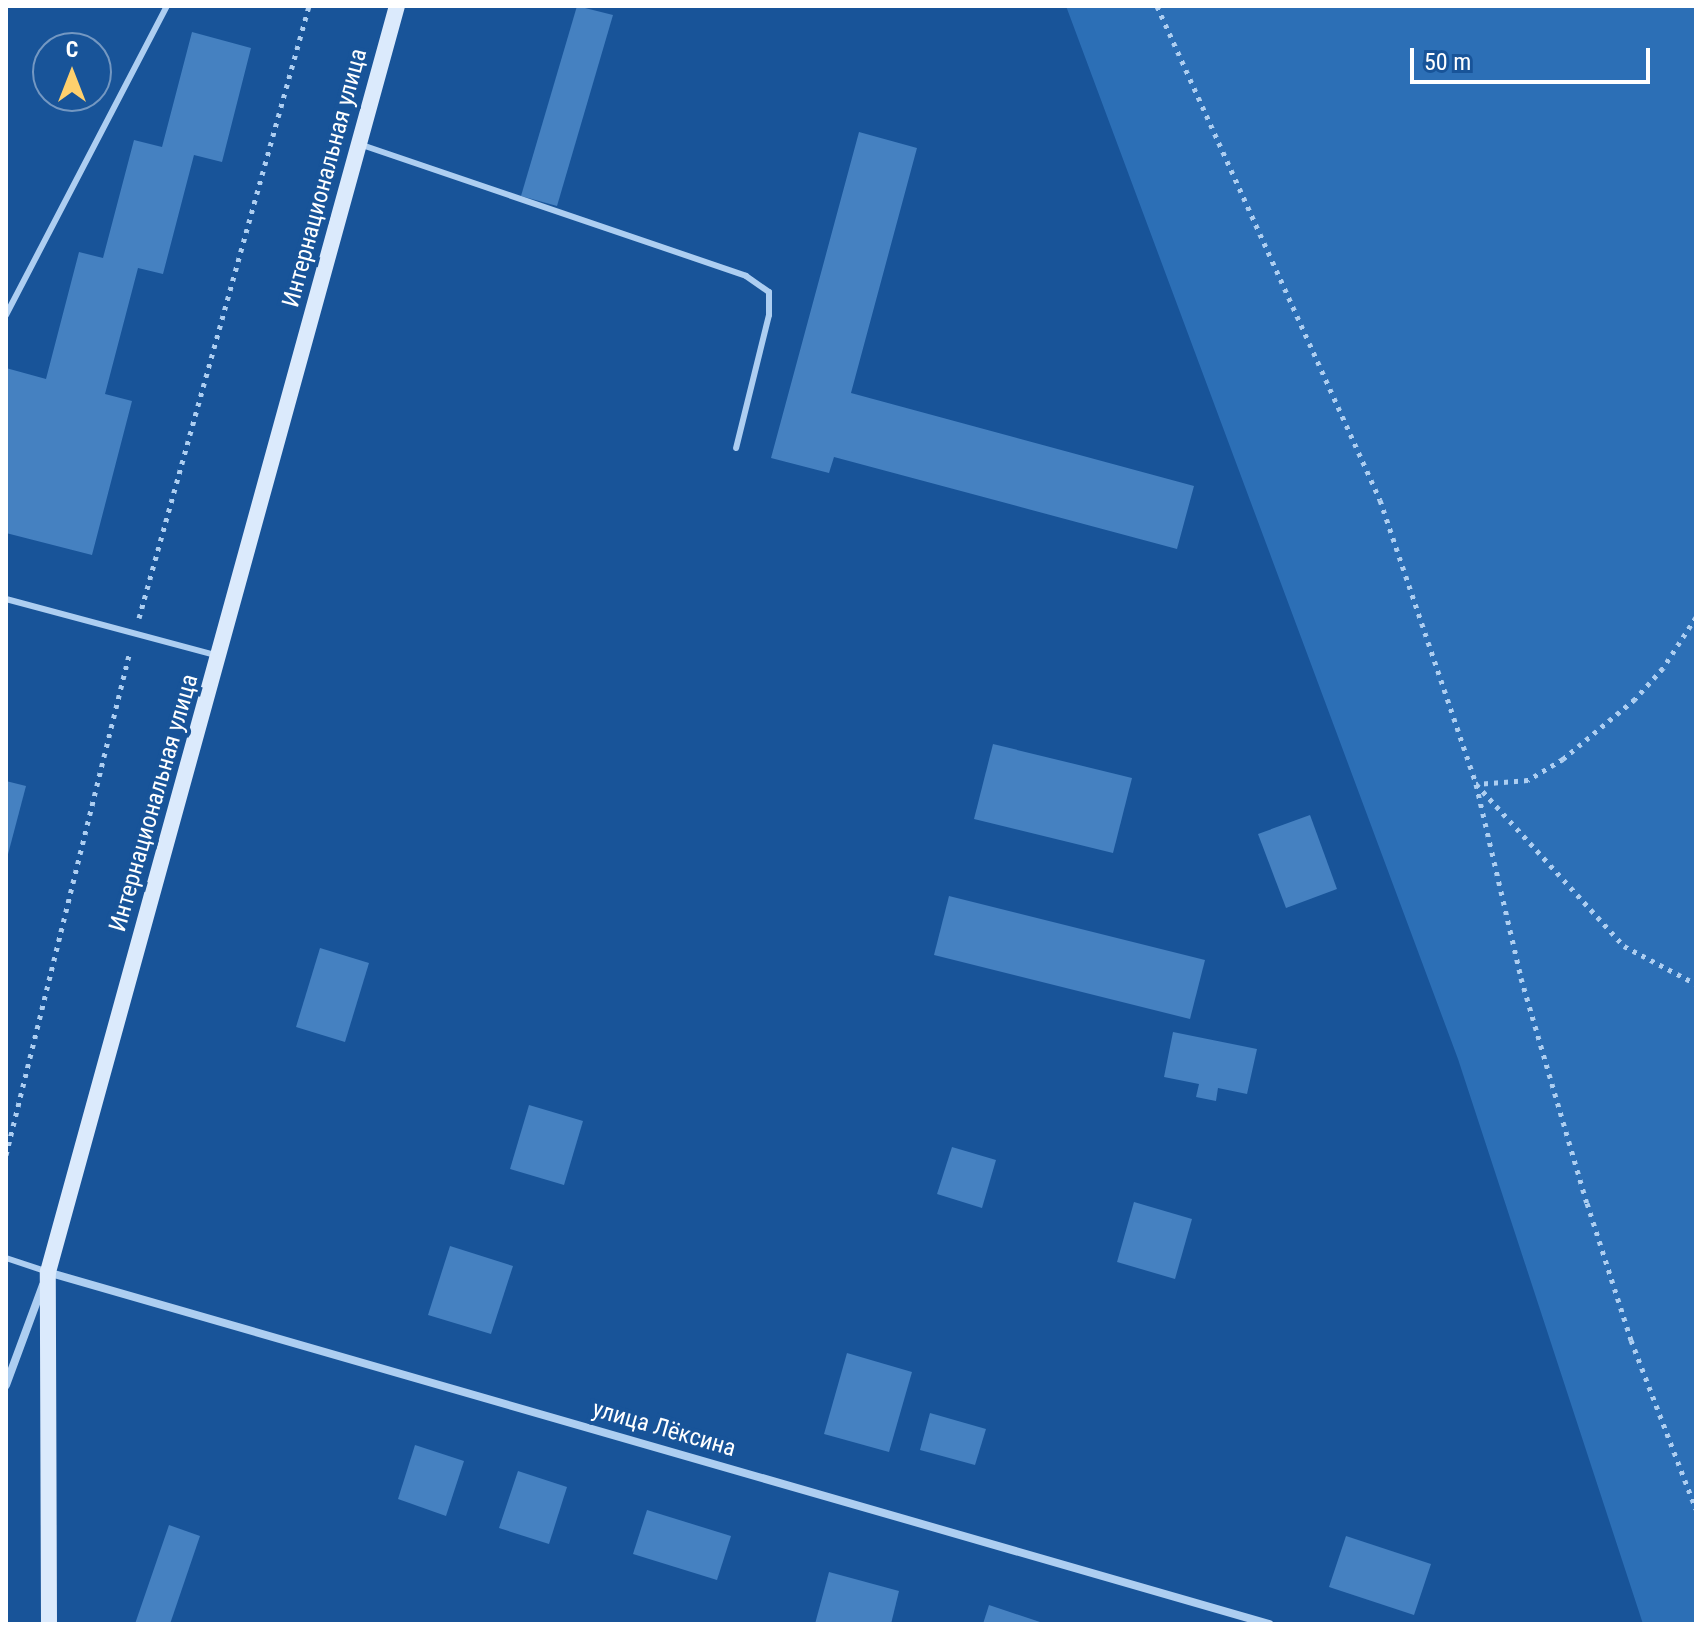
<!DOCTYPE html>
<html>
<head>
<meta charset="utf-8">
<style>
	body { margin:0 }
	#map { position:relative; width:1702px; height:1630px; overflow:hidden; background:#185499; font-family:"Roboto Condensed",sans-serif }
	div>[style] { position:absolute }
	.green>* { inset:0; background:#2c6fb6 }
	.building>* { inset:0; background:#4581c1 }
	.path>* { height:5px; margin-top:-2.5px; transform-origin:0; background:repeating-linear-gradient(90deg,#adcef1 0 4px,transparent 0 10px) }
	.lane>* { height:6px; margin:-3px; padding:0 3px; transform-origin:3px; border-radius:3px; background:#adcef1 }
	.street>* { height:8px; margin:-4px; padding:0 4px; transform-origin:4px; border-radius:4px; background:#adcef1 }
	.secondary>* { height:16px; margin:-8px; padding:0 8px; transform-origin:8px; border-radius:8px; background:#dbeafc }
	span { translate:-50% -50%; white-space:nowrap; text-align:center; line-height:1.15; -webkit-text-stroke:8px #185499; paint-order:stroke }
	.street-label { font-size:24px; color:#fff }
	.frame { position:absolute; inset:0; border:8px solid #fff; pointer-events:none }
	.north { position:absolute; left:32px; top:32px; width:80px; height:80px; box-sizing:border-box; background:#185499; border:2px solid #7498c2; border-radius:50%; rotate:0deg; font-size:22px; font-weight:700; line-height:32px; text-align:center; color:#fff }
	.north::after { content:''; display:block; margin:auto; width:28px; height:36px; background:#ffd06d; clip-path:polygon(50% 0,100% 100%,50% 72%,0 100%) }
	.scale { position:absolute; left:1410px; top:48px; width:240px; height:36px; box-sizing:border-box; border:4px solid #fff; border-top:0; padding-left:10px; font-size:24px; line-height:28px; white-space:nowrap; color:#fff; -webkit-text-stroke:6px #185499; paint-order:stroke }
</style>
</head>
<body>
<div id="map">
	<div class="green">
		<i style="clip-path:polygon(1066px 6px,1696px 6px,1696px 1624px,1643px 1624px,1458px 1059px)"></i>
	</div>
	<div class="building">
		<i style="clip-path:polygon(577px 6px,613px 15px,557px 206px,521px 196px)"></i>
		<i style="clip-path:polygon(192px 32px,251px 48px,222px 162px,194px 155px,163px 274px,138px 268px,105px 394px,132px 401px,92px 555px,6px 533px,6px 368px,46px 379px,79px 252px,103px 258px,134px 140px,162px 147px)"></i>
		<i style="clip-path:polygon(859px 132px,917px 148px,851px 393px,1194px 486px,1177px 549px,834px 457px,829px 473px,771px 458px)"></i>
		<i style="clip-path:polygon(993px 744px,1132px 778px,1113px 853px,974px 819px)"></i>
		<i style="clip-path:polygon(6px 781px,26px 786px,7px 858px,6px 858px)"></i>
		<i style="clip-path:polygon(1310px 815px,1337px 889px,1286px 908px,1258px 834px)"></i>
		<i style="clip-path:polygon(949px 896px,1205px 960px,1190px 1019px,934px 955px)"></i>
		<i style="clip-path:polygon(320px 948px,369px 963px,345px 1042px,296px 1027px)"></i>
		<i style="clip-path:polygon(1173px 1032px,1257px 1049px,1247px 1094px,1218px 1088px,1216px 1101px,1196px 1097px,1199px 1084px,1164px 1077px)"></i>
		<i style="clip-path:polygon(529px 1105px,583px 1121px,564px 1185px,510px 1169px)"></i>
		<i style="clip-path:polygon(952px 1147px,996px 1160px,982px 1208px,937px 1194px)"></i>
		<i style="clip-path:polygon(1134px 1202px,1192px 1219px,1175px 1279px,1117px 1262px)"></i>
		<i style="clip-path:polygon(450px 1246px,513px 1266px,491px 1334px,428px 1315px)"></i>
		<i style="clip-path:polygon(847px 1353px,912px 1372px,889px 1452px,824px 1434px)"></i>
		<i style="clip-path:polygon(930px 1413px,986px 1429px,975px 1465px,920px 1450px)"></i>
		<i style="clip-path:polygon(415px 1445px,464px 1461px,446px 1516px,398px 1499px)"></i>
		<i style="clip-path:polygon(518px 1471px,567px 1487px,549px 1544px,499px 1528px)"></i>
		<i style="clip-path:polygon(647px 1510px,731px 1536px,717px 1580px,633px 1554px)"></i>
		<i style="clip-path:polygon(169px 1525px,200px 1536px,170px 1624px,135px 1624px)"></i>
		<i style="clip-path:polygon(1346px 1536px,1431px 1564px,1414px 1615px,1329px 1587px)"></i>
		<i style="clip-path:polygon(829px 1572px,899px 1591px,891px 1624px,815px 1624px)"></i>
		<i style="clip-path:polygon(989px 1605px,1043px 1623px,1043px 1624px,983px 1624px)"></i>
	</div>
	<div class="path">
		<i style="left:1157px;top:6px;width:542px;rotate:65.7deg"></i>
		<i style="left:1380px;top:500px;width:300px;rotate:71.3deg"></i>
		<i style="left:1476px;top:784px;width:219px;rotate:47.6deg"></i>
		<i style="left:1624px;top:946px;width:81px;rotate:27.8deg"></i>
		<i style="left:1696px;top:617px;width:61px;rotate:122.9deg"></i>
		<i style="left:1663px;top:668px;width:42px;rotate:132.1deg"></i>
		<i style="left:1635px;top:699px;width:94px;rotate:140.2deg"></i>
		<i style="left:1563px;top:759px;width:41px;rotate:149deg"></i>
		<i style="left:1528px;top:780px;width:52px;rotate:175.6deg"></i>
		<i style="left:1476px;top:784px;width:199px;rotate:76.9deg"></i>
		<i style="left:1521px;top:978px;width:234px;rotate:73.7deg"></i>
		<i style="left:1587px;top:1203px;width:144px;rotate:72.2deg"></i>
		<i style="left:1631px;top:1340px;width:181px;rotate:69deg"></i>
		<i style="left:139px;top:618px;width:635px;rotate:-74.48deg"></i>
		<i style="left:6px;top:1155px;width:519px;rotate:-76.18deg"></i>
	</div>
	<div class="lane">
		<i style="left:359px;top:144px;width:409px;rotate:18.8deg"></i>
		<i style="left:746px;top:276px;width:28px;rotate:35deg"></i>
		<i style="left:769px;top:292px;width:23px;rotate:90deg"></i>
		<i style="left:769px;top:315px;width:137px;rotate:103.9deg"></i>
		<i style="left:6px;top:315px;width:348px;rotate:-62.5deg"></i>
		<i style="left:6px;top:599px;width:216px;rotate:15deg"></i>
		<i style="left:6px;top:1258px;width:44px;rotate:18.4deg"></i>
	</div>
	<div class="street">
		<i style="left:47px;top:1272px;width:1272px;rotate:16.07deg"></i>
		<i style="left:6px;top:1385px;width:107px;rotate:-69.7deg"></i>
	</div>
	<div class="secondary">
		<i style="left:49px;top:1624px;width:352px;rotate:-90.2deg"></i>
		<i style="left:48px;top:1272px;width:1313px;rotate:-74.59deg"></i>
	</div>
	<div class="street-label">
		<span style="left:325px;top:178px;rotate:-75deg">Интернациональная улица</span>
		<span style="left:154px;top:803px;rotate:-74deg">Интернациональная улица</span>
		<span style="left:664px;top:1429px;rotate:16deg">улица Лёксина</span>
	</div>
	<div class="frame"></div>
	<div class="north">С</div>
	<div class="scale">50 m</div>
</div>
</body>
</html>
